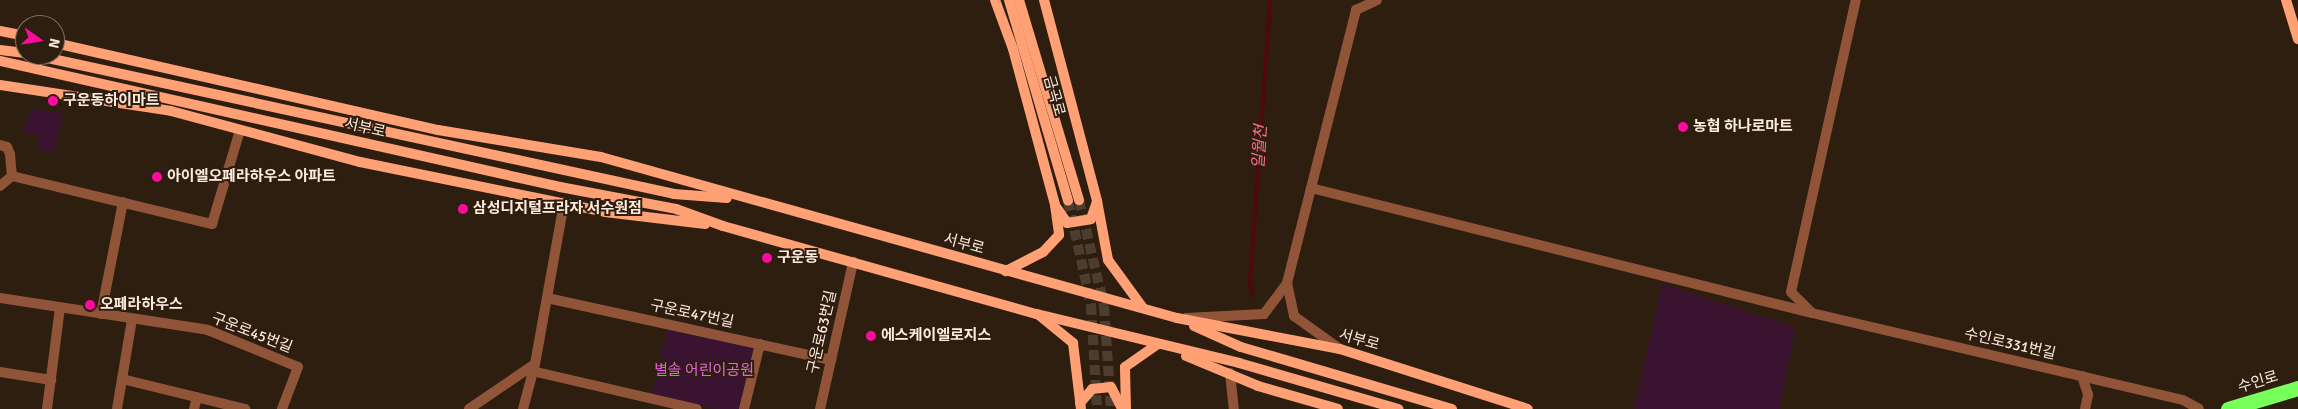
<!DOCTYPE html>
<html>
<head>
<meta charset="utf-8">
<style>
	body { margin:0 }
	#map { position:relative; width:2298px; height:409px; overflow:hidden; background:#2e1e10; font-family:Signika,"Noto Sans KR",sans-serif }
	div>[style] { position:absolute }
	.green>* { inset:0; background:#39132f }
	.stream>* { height:4px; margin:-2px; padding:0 2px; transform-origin:2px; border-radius:2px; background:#50080d }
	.secondary-tunnel>* { height:10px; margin-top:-5px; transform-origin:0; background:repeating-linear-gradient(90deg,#4d3d2f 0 10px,transparent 0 15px) }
	.street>* { height:10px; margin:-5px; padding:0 5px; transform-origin:5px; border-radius:5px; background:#905539 }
	.secondary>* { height:10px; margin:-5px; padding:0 5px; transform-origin:5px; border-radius:5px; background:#ffa075 }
	.highway>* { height:15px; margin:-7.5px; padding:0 7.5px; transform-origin:7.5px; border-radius:7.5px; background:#78ff59 }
	.dots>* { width:14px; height:14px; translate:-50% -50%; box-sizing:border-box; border:2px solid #2e1e10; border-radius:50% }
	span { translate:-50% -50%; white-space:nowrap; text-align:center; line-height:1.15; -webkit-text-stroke:4px #2e1e10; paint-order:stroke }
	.street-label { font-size:15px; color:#ffebde }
	.poi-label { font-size:15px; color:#ffebde; font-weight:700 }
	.left { translate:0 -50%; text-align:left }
	.park-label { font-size:15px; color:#e860e3 }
	.water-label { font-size:16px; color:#ff6c90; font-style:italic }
	.north { position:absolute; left:15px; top:15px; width:50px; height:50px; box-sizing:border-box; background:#2e1e10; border:1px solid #827062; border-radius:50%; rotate:103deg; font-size:14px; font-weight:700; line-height:20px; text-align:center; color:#ffebde }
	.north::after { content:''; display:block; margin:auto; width:18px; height:22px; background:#ff0a9f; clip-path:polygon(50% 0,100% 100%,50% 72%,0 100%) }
</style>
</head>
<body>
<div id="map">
	<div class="green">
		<i style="clip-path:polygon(32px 109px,63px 113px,55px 153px,37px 149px,39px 135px,21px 132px)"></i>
		<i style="clip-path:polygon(1662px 284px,1795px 327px,1780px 409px,1634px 409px)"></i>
		<i style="clip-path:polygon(668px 327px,755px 347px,741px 409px,716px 409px,652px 394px)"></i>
	</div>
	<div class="stream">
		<i style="left:1252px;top:295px;width:13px;rotate:-99deg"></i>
		<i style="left:1250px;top:282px;width:283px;rotate:-85.9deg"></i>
	</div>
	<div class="secondary-tunnel">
		<i style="left:1079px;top:200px;width:109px;rotate:76.7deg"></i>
		<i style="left:1104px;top:306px;width:103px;rotate:86.1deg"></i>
		<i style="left:1068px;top:201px;width:107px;rotate:77.5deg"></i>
		<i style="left:1091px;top:305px;width:104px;rotate:86.7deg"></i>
	</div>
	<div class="street">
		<i style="left:0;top:145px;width:7px;rotate:16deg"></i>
		<i style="left:7px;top:147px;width:8px;rotate:67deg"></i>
		<i style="left:10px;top:154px;width:22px;rotate:85deg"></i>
		<i style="left:12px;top:176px;width:206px;rotate:13.5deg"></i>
		<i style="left:212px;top:224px;width:98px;rotate:-73.4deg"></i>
		<i style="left:0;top:186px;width:16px;rotate:-40deg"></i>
		<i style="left:1311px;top:188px;width:516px;rotate:14.01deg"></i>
		<i style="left:1812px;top:313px;width:381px;rotate:13.2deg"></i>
		<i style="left:2183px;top:400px;width:18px;rotate:29deg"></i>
		<i style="left:1287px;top:283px;width:34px;rotate:78deg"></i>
		<i style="left:1294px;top:316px;width:57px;rotate:35.7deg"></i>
		<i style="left:0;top:298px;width:210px;rotate:8.7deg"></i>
		<i style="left:208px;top:330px;width:97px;rotate:22.3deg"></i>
		<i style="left:298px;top:367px;width:45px;rotate:110.9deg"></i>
		<i style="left:547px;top:298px;width:291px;rotate:12.3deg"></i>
		<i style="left:1811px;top:312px;width:28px;rotate:-135deg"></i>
		<i style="left:1791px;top:292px;width:299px;rotate:-77.5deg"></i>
		<i style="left:101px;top:314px;width:114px;rotate:-78.9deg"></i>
		<i style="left:1186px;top:318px;width:78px;rotate:-2.9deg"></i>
		<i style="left:1264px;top:314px;width:39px;rotate:-53deg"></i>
		<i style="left:1287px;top:283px;width:282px;rotate:-75.8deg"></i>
		<i style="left:1356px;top:10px;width:23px;rotate:-25deg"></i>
		<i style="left:532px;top:371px;width:169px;rotate:13deg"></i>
		<i style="left:0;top:372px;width:52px;rotate:8.9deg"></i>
		<i style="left:1230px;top:373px;width:36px;rotate:84deg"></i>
		<i style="left:2082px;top:376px;width:20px;rotate:72deg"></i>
		<i style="left:2088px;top:395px;width:14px;rotate:102deg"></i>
		<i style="left:122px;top:379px;width:127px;rotate:13.7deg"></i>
		<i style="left:47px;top:409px;width:102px;rotate:-82.7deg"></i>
		<i style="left:117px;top:409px;width:91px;rotate:-80.5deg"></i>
		<i style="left:194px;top:409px;width:12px;rotate:-76deg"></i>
		<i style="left:469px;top:409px;width:80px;rotate:-34.3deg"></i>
		<i style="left:523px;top:409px;width:47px;rotate:-75.1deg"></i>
		<i style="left:535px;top:364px;width:164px;rotate:-79.8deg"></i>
		<i style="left:744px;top:409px;width:67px;rotate:-76.2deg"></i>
		<i style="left:820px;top:409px;width:151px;rotate:-77.3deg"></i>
	</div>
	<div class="secondary">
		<i style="left:995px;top:0;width:52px;rotate:69.8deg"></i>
		<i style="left:1013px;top:49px;width:162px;rotate:74.9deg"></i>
		<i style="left:1055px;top:205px;width:30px;rotate:82deg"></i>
		<i style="left:1059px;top:235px;width:23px;rotate:133deg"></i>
		<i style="left:1043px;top:252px;width:42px;rotate:152.8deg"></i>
		<i style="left:1009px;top:0;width:209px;rotate:73.6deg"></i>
		<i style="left:1019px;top:0;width:209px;rotate:73.3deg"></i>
		<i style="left:1044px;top:0;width:208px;rotate:75.2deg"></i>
		<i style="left:1097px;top:201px;width:60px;rotate:79.4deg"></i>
		<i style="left:1108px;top:260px;width:59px;rotate:53.9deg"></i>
		<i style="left:2286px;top:0;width:41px;rotate:72.9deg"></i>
		<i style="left:0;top:31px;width:25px;rotate:11deg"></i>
		<i style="left:55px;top:43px;width:393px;rotate:12.8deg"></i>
		<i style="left:438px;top:130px;width:165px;rotate:9.4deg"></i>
		<i style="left:601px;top:157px;width:598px;rotate:15.62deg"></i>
		<i style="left:1177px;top:318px;width:166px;rotate:10.8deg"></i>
		<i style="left:1340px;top:349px;width:197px;rotate:17.7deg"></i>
		<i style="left:0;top:50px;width:25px;rotate:7deg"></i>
		<i style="left:34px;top:55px;width:655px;rotate:12.25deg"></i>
		<i style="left:674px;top:194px;width:53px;rotate:4.3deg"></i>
		<i style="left:0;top:61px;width:574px;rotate:12.68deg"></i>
		<i style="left:560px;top:187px;width:118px;rotate:10.7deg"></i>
		<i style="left:676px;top:209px;width:50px;rotate:19.9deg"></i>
		<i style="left:723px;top:226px;width:326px;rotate:15.7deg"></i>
		<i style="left:1037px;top:314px;width:208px;rotate:13.6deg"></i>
		<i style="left:1239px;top:363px;width:166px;rotate:16.1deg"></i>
		<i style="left:0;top:85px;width:173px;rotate:8.6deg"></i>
		<i style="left:171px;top:111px;width:196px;rotate:15.1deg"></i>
		<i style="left:360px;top:162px;width:250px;rotate:11.5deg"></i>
		<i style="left:605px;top:212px;width:101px;rotate:6.8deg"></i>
		<i style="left:1057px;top:208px;width:18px;rotate:56deg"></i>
		<i style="left:1067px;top:223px;width:24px;rotate:-9deg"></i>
		<i style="left:1091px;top:219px;width:18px;rotate:-71deg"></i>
		<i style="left:1040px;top:316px;width:43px;rotate:39.3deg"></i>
		<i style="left:1073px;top:343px;width:66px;rotate:83.1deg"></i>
		<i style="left:1194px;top:326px;width:51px;rotate:24.1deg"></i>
		<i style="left:1241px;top:347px;width:220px;rotate:16.4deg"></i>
		<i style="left:1186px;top:356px;width:78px;rotate:22.6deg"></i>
		<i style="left:1258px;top:386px;width:83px;rotate:16deg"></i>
		<i style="left:1080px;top:403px;width:18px;rotate:-49deg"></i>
		<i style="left:1092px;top:389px;width:19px;rotate:-6deg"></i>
		<i style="left:1111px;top:387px;width:25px;rotate:63deg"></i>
		<i style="left:1126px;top:409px;width:42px;rotate:-91.4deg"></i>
		<i style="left:1125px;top:367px;width:39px;rotate:-35deg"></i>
	</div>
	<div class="highway">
		<i style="left:2228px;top:409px;width:73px;rotate:-16.7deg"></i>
	</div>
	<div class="dots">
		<i style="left:53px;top:101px;background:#ff0a9f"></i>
		<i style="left:1683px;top:127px;background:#ff0a9f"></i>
		<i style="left:157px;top:177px;background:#ff0a9f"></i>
		<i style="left:463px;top:209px;background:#ff0a9f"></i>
		<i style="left:767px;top:258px;background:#ff0a9f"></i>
		<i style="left:90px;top:305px;background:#ff0a9f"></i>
		<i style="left:871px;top:336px;background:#ff0a9f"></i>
	</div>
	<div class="street-label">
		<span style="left:1054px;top:96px;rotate:74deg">금곡로</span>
		<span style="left:365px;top:128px;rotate:13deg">서부로</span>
		<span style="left:964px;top:244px;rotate:15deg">서부로</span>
		<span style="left:692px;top:314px;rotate:12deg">구운로47번길</span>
		<span style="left:822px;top:332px;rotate:-77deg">구운로63번길</span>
		<span style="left:252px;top:333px;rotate:21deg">구운로45번길</span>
		<span style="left:1359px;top:340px;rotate:16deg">서부로</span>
		<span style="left:2010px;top:344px;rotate:13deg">수인로331번길</span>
		<span style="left:2258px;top:382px;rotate:-17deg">수인로</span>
	</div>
	<div class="poi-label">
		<span class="left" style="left:63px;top:101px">구운동하이마트</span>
		<span class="left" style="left:1693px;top:127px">농협 하나로마트</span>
		<span class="left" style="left:167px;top:177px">아이엘오페라하우스 아파트</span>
		<span class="left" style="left:473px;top:209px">삼성디지털프라자 서수원점</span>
		<span class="left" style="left:777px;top:258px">구운동</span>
		<span class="left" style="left:100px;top:305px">오페라하우스</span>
		<span class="left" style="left:881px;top:336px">에스케이엘로지스</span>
	</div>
	<div class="park-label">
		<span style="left:704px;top:371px">별솔 어린이공원</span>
	</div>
	<div class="water-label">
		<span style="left:1260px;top:147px;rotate:-86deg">일월천</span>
	</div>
	<div class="north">N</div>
</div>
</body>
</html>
